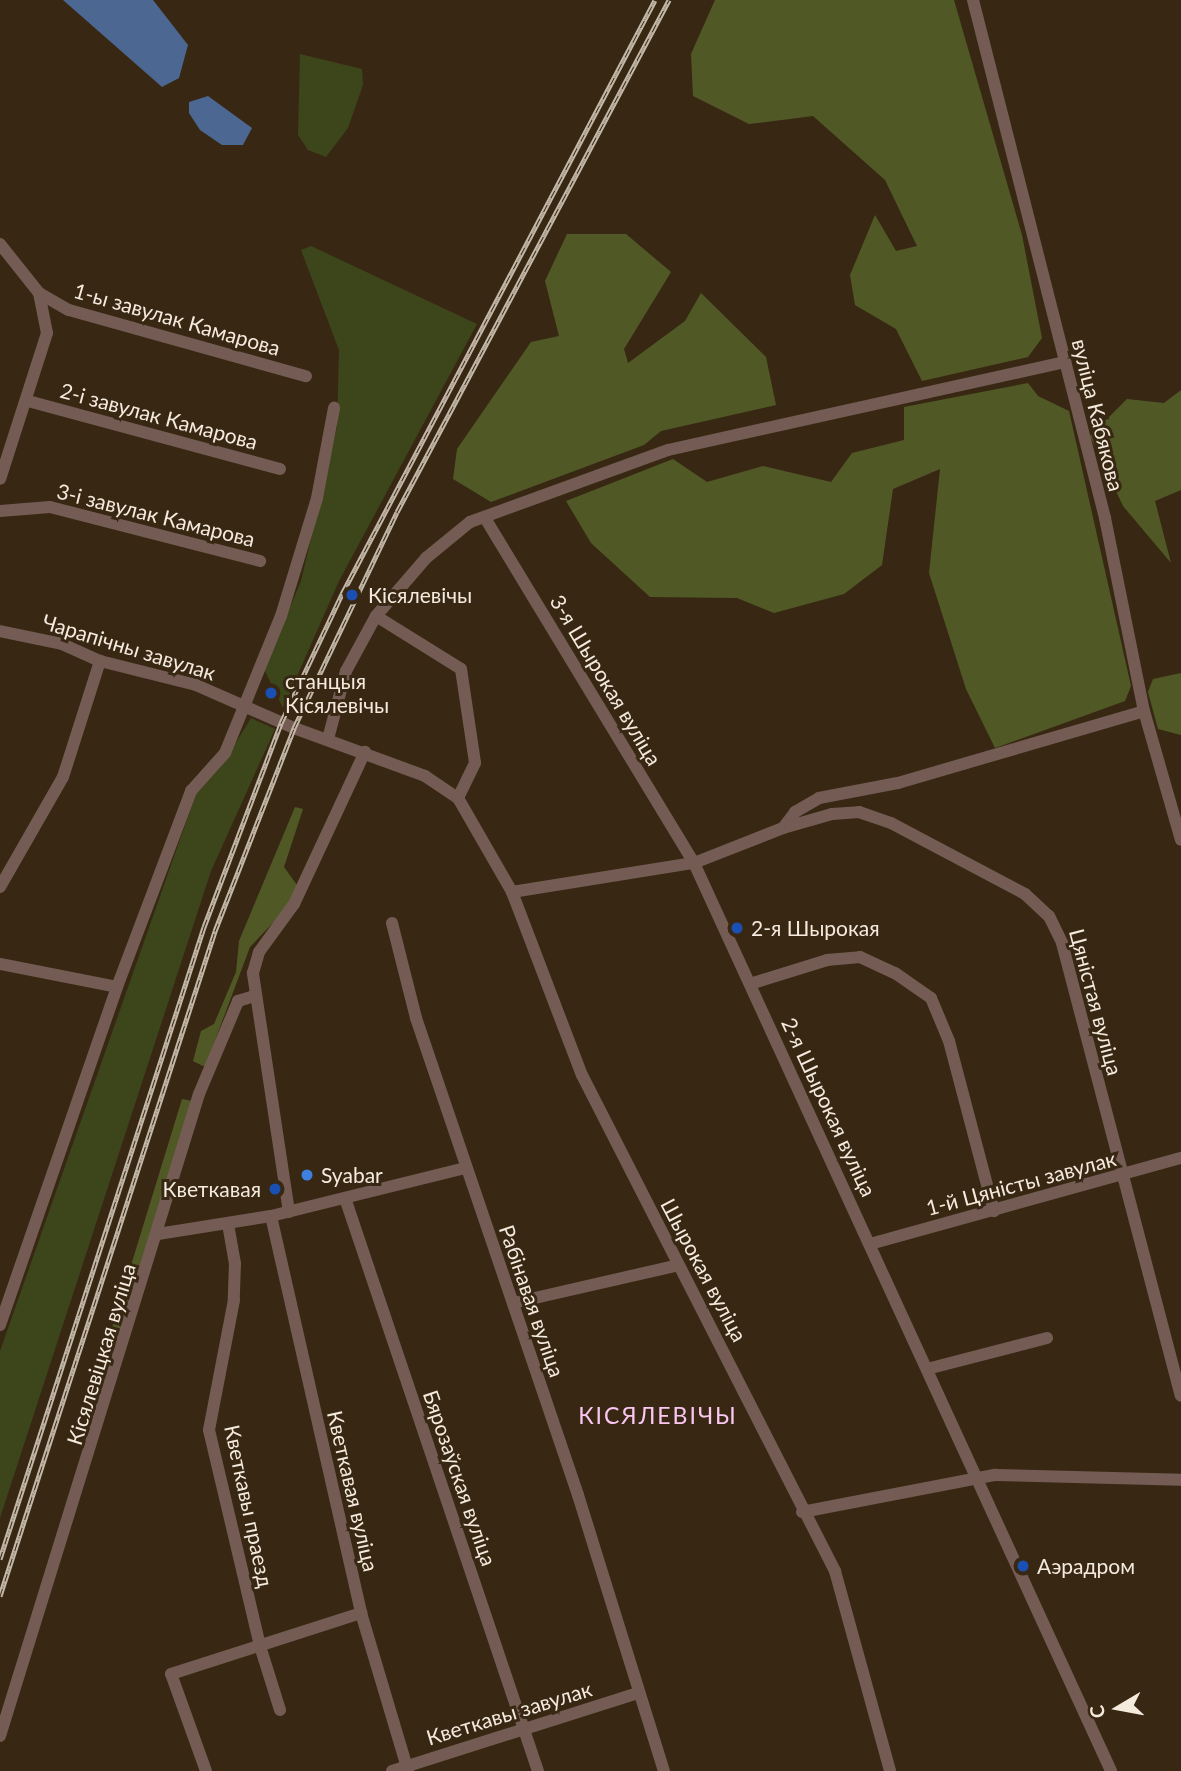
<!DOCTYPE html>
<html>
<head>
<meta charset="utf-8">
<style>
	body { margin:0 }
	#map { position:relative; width:1181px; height:1771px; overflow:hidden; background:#382813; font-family:Lato,sans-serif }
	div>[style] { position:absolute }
	.green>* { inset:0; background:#3d451b }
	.forest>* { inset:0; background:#505926 }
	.water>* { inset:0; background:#4c6791 }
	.minor>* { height:12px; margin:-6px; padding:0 6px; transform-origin:6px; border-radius:6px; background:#745c54 }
	.rail>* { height:5px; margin-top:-2.5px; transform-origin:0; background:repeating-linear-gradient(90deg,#382813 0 8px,#c4b8a9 0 16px); box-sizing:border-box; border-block:2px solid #c4b8a9 }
	.dots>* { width:19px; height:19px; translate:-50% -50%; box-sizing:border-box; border:4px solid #382813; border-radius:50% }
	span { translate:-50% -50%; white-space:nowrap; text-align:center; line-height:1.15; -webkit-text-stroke:6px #382813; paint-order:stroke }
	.street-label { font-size:21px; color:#f5eade }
	.poi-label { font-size:21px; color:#f5eade }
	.left { translate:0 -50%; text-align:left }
	.right { translate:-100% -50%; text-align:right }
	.neighbourhood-label { font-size:23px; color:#fac7f2; letter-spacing:2px }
	.north { position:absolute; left:1083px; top:1673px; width:70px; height:70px; -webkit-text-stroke:5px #382813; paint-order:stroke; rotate:260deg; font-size:19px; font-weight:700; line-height:28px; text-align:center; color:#f5eade }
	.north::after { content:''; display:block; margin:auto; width:24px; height:32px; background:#f5eade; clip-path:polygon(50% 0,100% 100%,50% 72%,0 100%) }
</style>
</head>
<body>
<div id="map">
	<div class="green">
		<i style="clip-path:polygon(300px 54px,362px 69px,363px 85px,348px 128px,326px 157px,308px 150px,298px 135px)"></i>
		<i style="clip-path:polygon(311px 246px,477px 324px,339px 581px,283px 708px,264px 669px,301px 581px,337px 427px,339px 350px,301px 250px)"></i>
		<i style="clip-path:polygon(251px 718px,275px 729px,211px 871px,0 1518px,0 1351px,196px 794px,223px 764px)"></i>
	</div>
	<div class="forest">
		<i style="clip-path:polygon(715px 0,954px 0,1022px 235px,1042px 338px,1028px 357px,922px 381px,896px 329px,855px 305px,850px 275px,875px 215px,896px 251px,917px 246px,885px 180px,813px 116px,749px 124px,693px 96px,691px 54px)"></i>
		<i style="clip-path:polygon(567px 234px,626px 234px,671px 272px,624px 349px,628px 363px,685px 321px,701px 293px,766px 357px,776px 405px,661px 431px,644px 445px,491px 502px,453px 479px,457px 449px,531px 342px,559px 336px,545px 281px)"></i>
		<i style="clip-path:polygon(1028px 383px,1038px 396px,1069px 411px,1131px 686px,1125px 701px,995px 748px,966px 689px,929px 573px,940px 469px,893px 489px,882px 565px,844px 594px,774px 613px,737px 598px,650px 597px,591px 543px,566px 501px,673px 459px,707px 482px,763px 466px,831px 482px,852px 453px,904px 440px,904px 407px)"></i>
		<i style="clip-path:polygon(1181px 390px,1181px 490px,1155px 501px,1171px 563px,1123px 506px,1090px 436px,1127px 399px,1164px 403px)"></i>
		<i style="clip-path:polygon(1181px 673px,1181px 735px,1158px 729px,1148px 692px,1153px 679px)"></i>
		<i style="clip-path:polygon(295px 807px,303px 809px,284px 867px,297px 885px,285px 910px,250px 947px,205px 1067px,193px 1061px,201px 1031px,214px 1024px,236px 972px,239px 941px)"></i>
		<i style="clip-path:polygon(182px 1099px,192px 1101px,118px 1351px,106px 1347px)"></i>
	</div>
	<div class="water">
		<i style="clip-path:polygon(63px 0,153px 0,188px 45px,179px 78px,162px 87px)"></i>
		<i style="clip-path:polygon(208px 96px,252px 128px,243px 145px,222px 145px,200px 130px,189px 113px,189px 102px)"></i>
	</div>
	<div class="minor">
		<i style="left:973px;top:0;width:535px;rotate:75.7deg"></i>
		<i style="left:1105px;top:518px;width:197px;rotate:78.6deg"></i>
		<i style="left:1144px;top:711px;width:134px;rotate:74deg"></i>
		<i style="left:0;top:244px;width:63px;rotate:51.5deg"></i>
		<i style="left:39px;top:293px;width:41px;rotate:78.7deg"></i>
		<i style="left:47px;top:333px;width:153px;rotate:107.8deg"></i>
		<i style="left:39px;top:293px;width:34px;rotate:30deg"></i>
		<i style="left:69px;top:310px;width:246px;rotate:15.6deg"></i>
		<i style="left:28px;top:401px;width:261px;rotate:15.1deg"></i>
		<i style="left:0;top:511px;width:50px;rotate:-4.6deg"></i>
		<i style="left:50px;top:507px;width:217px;rotate:14.4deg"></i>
		<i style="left:485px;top:518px;width:403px;rotate:58.8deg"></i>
		<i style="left:694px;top:863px;width:999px;rotate:65.33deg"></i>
		<i style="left:376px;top:616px;width:100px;rotate:31.9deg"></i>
		<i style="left:461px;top:669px;width:95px;rotate:81.5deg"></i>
		<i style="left:475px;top:763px;width:39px;rotate:116deg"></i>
		<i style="left:0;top:631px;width:63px;rotate:11.8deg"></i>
		<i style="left:62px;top:644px;width:42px;rotate:24.1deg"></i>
		<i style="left:100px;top:661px;width:99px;rotate:14deg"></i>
		<i style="left:196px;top:685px;width:107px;rotate:23.7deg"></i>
		<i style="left:294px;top:728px;width:140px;rotate:20.1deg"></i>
		<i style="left:425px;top:776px;width:40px;rotate:34deg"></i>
		<i style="left:458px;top:798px;width:108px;rotate:60.1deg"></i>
		<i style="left:512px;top:892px;width:196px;rotate:69.1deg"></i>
		<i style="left:582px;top:1075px;width:557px;rotate:62.97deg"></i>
		<i style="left:835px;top:1571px;width:207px;rotate:74.6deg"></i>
		<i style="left:328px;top:739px;width:70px;rotate:-75.2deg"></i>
		<i style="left:346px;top:671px;width:63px;rotate:-61.4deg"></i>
		<i style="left:376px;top:616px;width:77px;rotate:-49.2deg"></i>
		<i style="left:426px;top:558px;width:57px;rotate:-39.3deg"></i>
		<i style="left:470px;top:522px;width:211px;rotate:-20deg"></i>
		<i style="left:668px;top:450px;width:407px;rotate:-12.5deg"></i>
		<i style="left:783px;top:828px;width:20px;rotate:-53deg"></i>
		<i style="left:795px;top:812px;width:28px;rotate:-30deg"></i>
		<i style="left:819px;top:798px;width:80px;rotate:-10.8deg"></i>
		<i style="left:898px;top:783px;width:256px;rotate:-16.3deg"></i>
		<i style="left:0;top:887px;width:127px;rotate:-60.2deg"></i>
		<i style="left:63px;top:777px;width:122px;rotate:-72.3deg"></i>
		<i style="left:512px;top:892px;width:184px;rotate:-9.1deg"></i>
		<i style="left:694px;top:863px;width:96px;rotate:-21.5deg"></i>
		<i style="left:783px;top:828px;width:51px;rotate:-15.9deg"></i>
		<i style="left:832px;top:814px;width:27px;rotate:-4deg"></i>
		<i style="left:859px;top:812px;width:34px;rotate:19deg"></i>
		<i style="left:891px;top:823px;width:152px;rotate:27.9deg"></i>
		<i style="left:1025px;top:894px;width:33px;rotate:43deg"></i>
		<i style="left:1049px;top:916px;width:30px;rotate:64deg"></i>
		<i style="left:1062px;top:943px;width:468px;rotate:75.3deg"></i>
		<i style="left:392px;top:923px;width:98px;rotate:75.8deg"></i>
		<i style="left:416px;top:1018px;width:504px;rotate:71.24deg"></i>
		<i style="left:578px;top:1495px;width:289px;rotate:72.7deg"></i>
		<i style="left:0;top:964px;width:119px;rotate:11.1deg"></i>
		<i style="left:750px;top:984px;width:81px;rotate:-17.3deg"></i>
		<i style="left:827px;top:960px;width:33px;rotate:-5deg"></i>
		<i style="left:860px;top:957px;width:38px;rotate:25deg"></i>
		<i style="left:895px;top:973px;width:44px;rotate:34.8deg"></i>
		<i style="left:931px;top:998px;width:47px;rotate:67.3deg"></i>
		<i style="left:949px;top:1041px;width:176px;rotate:75.2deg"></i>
		<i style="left:345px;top:1198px;width:605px;rotate:71.39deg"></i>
		<i style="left:289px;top:1212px;width:242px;rotate:-98.6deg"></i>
		<i style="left:253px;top:973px;width:22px;rotate:-74deg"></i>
		<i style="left:259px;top:952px;width:59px;rotate:-53.9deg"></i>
		<i style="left:294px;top:904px;width:168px;rotate:-65deg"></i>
		<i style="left:271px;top:1216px;width:407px;rotate:77.2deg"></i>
		<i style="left:361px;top:1613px;width:165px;rotate:73.4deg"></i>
		<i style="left:228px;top:1224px;width:40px;rotate:80deg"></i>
		<i style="left:235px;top:1263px;width:37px;rotate:92deg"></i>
		<i style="left:234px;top:1300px;width:132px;rotate:100.9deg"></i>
		<i style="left:209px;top:1430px;width:222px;rotate:76.7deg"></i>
		<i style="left:260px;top:1646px;width:67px;rotate:72.6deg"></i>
		<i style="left:158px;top:1234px;width:114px;rotate:-9.1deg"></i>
		<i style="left:271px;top:1216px;width:200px;rotate:-13.9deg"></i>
		<i style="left:870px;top:1244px;width:323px;rotate:-15.5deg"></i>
		<i style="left:513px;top:1303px;width:170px;rotate:-12.9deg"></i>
		<i style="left:0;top:1325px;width:358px;rotate:-70.9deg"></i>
		<i style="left:117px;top:987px;width:210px;rotate:-69.3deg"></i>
		<i style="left:191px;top:791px;width:51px;rotate:-48.2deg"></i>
		<i style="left:225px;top:753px;width:148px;rotate:-67.8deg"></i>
		<i style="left:281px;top:616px;width:123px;rotate:-73deg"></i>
		<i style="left:317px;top:498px;width:92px;rotate:-79.3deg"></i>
		<i style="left:927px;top:1369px;width:124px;rotate:-14.5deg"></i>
		<i style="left:802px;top:1512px;width:197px;rotate:-10.9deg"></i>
		<i style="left:995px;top:1475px;width:186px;rotate:1.5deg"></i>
		<i style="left:0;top:1736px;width:672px;rotate:-72.78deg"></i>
		<i style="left:199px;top:1094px;width:101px;rotate:-67.2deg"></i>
		<i style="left:238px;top:1001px;width:17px;rotate:-17deg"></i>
		<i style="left:206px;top:1771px;width:103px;rotate:-109.8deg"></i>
		<i style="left:171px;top:1674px;width:200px;rotate:-17.8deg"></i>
		<i style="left:392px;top:1771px;width:258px;rotate:-17.6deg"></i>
	</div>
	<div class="rail">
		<i style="left:0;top:1559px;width:664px;rotate:-72.11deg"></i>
		<i style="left:204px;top:927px;width:218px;rotate:-69.3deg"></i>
		<i style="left:281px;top:723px;width:143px;rotate:-64.7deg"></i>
		<i style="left:342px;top:594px;width:671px;rotate:-62.21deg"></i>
		<i style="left:0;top:1596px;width:699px;rotate:-72.08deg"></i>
		<i style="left:215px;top:931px;width:218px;rotate:-68.7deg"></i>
		<i style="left:294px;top:728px;width:239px;rotate:-64.5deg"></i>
		<i style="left:397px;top:512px;width:580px;rotate:-62.02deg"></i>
	</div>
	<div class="dots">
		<i style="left:352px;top:595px;background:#1a4fb4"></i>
		<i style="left:271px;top:693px;background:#1a4fb4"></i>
		<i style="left:737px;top:928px;background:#1a4fb4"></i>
		<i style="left:307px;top:1175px;background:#3f7fe0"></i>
		<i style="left:275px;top:1189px;background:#1a4fb4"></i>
		<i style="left:1023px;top:1566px;background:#1a4fb4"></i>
	</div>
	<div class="street-label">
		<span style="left:177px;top:319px;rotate:16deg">1-ы завулак Камарова</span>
		<span style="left:1098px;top:415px;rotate:76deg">вуліца Кабякова</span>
		<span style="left:159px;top:416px;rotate:15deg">2-і завулак Камарова</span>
		<span style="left:156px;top:515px;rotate:14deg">3-і завулак Камарова</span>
		<span style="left:129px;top:647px;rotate:17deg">Чарапічны завулак</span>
		<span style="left:606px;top:680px;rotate:59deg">3-я Шырокая вуліца</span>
		<span style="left:1096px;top:1002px;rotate:75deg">Цяністая вуліца</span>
		<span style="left:829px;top:1107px;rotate:65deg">2-я Шырокая вуліца</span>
		<span style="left:1021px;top:1183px;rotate:-15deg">1-й Цяністы завулак</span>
		<span style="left:704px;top:1270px;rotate:62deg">Шырокая вуліца</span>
		<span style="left:532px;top:1301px;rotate:71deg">Рабінавая вуліца</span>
		<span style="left:101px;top:1354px;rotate:-73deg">Кісялевіцкая вуліца</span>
		<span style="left:460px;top:1478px;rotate:71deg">Бярозаўская вуліца</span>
		<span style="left:353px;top:1491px;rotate:77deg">Кветкавая вуліца</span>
		<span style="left:249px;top:1506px;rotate:78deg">Кветкавы праезд</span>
		<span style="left:509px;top:1713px;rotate:-17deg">Кветкавы завулак</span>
	</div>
	<div class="poi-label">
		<span class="left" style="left:368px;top:595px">Кісялевічы</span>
		<span class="left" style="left:285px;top:693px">станцыя<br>Кісялевічы</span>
		<span class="left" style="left:751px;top:928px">2-я Шырокая</span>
		<span class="left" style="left:321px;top:1175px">Syabar</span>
		<span class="right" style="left:261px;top:1189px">Кветкавая</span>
		<span class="left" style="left:1037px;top:1566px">Аэрадром</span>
	</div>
	<div class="neighbourhood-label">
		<span style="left:658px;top:1415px">КІСЯЛЕВІЧЫ</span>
	</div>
	<div class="north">С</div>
</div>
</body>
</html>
